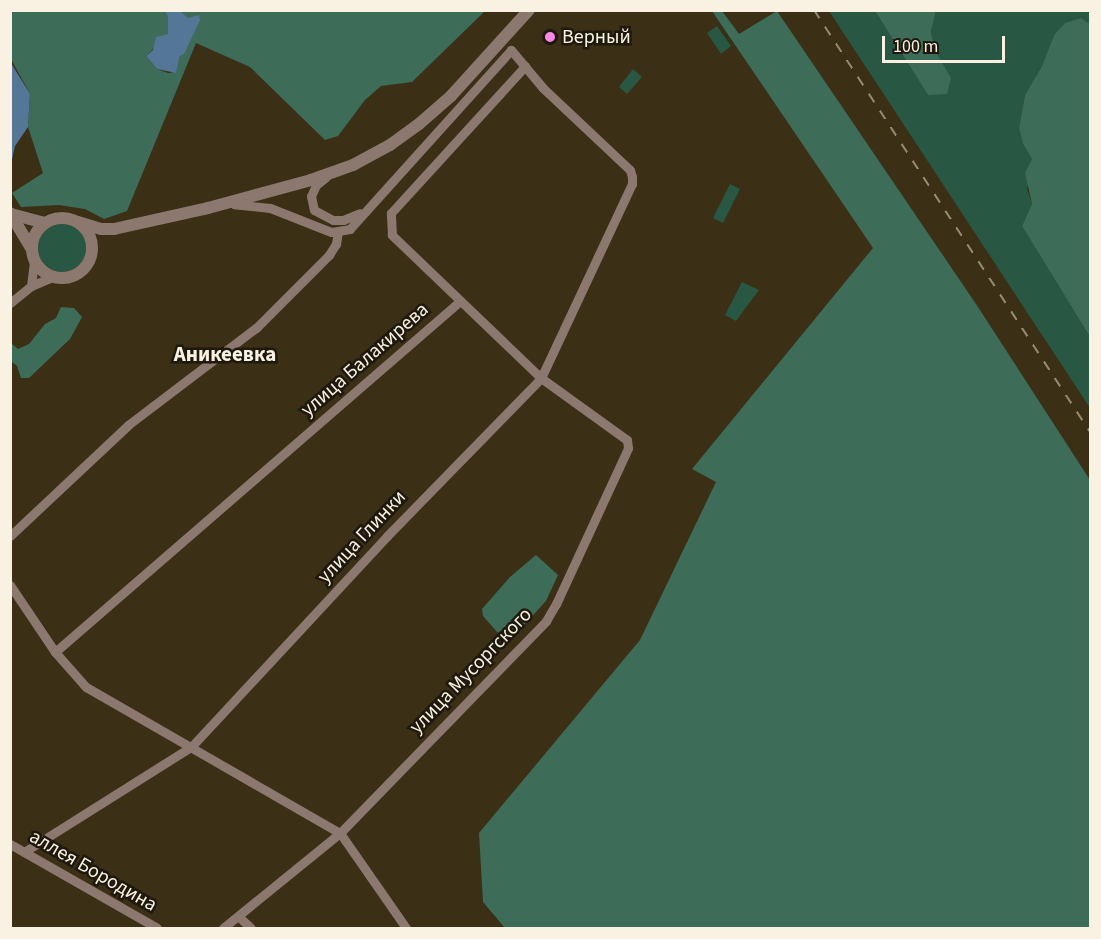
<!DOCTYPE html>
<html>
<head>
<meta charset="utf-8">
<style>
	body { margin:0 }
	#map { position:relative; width:1101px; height:939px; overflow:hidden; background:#3b2f16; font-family:"Source Sans 3",sans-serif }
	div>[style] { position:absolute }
	.green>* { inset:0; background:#285743 }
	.round { border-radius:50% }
	.forest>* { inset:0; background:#3d6d58 }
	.water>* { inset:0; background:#547697 }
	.minor>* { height:9px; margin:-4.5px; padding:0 4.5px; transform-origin:4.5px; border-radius:4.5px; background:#8c786f }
	.tertiary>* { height:12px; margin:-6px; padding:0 6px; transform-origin:6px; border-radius:6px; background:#8c786f }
	.tertiary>.ring { margin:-6px; padding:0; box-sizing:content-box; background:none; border:12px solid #8c786f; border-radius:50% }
	.rail>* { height:2px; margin-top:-1px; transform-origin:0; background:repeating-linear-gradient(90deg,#958b77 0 10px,transparent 0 20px) }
	.dots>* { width:16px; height:16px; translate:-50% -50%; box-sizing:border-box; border:3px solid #1e180d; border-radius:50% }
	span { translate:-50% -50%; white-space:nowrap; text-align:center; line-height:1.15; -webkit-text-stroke:5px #1e180d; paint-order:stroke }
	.poi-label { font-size:20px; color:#f9f1e2 }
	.left { translate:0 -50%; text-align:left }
	.street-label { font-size:20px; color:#f9f1e2 }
	.neighbourhood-label { font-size:21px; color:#f9f1e2; font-weight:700 }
	.frame { position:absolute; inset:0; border:12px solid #f9f1e2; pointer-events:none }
	.scale { position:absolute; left:882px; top:36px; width:123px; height:27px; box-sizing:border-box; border:3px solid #f9f1e2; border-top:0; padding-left:8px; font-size:18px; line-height:21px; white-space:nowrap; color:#f9f1e2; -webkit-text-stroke:4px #1e180d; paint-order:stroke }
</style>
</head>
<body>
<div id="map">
	<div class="green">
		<i style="clip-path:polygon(829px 11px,875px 11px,928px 95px,951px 79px,933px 49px,931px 32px,936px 11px,1090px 11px,1090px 24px,1080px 18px,1054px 35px,1042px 66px,1025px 95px,1019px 128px,1023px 144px,1032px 159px,1027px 189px,1032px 204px,1022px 226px,1090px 337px,1090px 408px)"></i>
		<i style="clip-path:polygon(717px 26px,731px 46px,721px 54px,707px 33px)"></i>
		<i style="clip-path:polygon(633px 69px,642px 77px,627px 94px,619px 87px)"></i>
		<i style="clip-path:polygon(730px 184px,740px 189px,723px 223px,713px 218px)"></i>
		<i class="round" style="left:38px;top:224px;width:48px;height:48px"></i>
		<i style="clip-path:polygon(742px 282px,759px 290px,736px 321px,725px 315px)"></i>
	</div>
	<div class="forest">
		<i style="clip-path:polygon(11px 11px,165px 11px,168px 16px,168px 34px,146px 56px,157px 69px,168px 73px,176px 72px,180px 56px,188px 18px,181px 11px,485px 11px,412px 82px,381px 86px,365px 100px,338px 136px,325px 140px,250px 67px,196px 43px,127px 211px,104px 219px,85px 209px,59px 205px,21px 207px,12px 193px,43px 173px,28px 127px,30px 94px,11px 59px)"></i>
		<i style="clip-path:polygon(712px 11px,722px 11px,739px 34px,777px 11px,976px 304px,1090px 480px,1090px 928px,505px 928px,483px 902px,479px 833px,640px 640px,716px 482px,692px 469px,873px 248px)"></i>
		<i style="clip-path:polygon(875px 11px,936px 11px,931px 32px,934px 49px,951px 78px,947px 94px,928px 95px)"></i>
		<i style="clip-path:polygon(1081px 18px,1090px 24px,1090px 337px,1022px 226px,1032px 204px,1025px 173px,1032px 159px,1023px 144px,1019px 128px,1025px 95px,1042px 66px,1054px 35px,1065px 23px)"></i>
		<i style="clip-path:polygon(61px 307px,74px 308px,82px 317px,70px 339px,29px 378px,21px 378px,17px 366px,11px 361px,11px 343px,18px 349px,29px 344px,45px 324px,56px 318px)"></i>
		<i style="clip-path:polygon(536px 555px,558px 575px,546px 601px,513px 637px,497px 632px,483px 616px,482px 609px,510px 577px)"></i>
	</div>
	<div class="water">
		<i style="clip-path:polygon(165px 11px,181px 11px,188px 18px,199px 15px,200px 20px,184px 54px,180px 56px,176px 73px,157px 69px,146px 56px,153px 50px,156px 37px,168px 34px,168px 17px)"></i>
		<i style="clip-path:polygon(11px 63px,30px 94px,28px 127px,15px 146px,11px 164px)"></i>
	</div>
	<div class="minor">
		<i style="left:326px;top:177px;width:13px;rotate:141deg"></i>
		<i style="left:316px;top:185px;width:12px;rotate:114deg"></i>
		<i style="left:311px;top:196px;width:14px;rotate:78deg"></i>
		<i style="left:314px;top:210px;width:21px;rotate:28deg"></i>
		<i style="left:333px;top:220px;width:10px"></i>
		<i style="left:343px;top:220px;width:18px;rotate:-22deg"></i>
		<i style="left:31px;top:286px;width:26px;rotate:-83deg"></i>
		<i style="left:10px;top:303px;width:27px;rotate:-39deg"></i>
		<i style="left:31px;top:286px;width:23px;rotate:-23deg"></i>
		<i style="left:10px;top:536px;width:162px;rotate:-43.2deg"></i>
		<i style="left:128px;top:425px;width:161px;rotate:-37.2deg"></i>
		<i style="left:256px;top:328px;width:103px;rotate:-45deg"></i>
		<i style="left:329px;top:255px;width:13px;rotate:-58deg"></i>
		<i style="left:336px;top:244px;width:12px;rotate:-81deg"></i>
		<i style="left:10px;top:585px;width:81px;rotate:56.1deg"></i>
		<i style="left:55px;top:652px;width:47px;rotate:48.5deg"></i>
		<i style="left:86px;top:687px;width:293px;rotate:29.9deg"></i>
		<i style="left:340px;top:833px;width:116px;rotate:55.2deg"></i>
		<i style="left:55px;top:652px;width:535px;rotate:-40.9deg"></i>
		<i style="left:10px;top:844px;width:169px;rotate:29.7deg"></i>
		<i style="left:24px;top:852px;width:199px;rotate:-32.2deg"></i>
		<i style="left:192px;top:746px;width:287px;rotate:-47.1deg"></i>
		<i style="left:387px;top:536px;width:221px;rotate:-45.7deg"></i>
		<i style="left:541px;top:378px;width:214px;rotate:-64.9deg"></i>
		<i style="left:632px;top:184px;width:7px;rotate:-90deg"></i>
		<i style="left:632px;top:177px;width:7px;rotate:-106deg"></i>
		<i style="left:630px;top:170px;width:120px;rotate:-136.7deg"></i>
		<i style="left:543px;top:88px;width:50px;rotate:-130.1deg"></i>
		<i style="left:511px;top:50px;width:241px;rotate:132deg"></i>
		<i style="left:350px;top:229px;width:19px;rotate:171deg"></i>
		<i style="left:331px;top:232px;width:66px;rotate:-158.5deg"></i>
		<i style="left:270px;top:208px;width:36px;rotate:-174deg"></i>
		<i style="left:239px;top:917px;width:16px;rotate:43deg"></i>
		<i style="left:223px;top:928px;width:151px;rotate:-39.1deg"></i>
		<i style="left:340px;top:833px;width:296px;rotate:-45.8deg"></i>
		<i style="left:546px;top:621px;width:20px;rotate:-60deg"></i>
		<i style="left:556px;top:604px;width:172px;rotate:-65.2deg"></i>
		<i style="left:628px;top:448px;width:8px;rotate:-97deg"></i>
		<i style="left:627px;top:440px;width:106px;rotate:-144.2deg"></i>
		<i style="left:541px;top:378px;width:207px;rotate:-136.2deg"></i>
		<i style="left:392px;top:235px;width:22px;rotate:-93deg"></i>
		<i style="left:391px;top:213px;width:199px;rotate:-47.6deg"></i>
	</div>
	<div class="tertiary">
		<i style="left:10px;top:213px;width:41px;rotate:59deg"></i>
		<i style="left:11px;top:214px;width:34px;rotate:15deg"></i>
		<i class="ring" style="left:32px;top:218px;width:48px;height:48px"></i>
		<i style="left:78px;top:222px;width:24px;rotate:17deg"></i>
		<i style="left:101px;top:229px;width:13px"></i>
		<i style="left:114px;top:229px;width:96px;rotate:-12.6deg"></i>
		<i style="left:208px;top:208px;width:107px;rotate:-15.2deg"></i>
		<i style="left:311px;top:180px;width:45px;rotate:-19.7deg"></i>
		<i style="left:353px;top:165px;width:42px;rotate:-28.4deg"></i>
		<i style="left:390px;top:145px;width:36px;rotate:-36deg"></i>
		<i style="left:419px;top:124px;width:43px;rotate:-41.2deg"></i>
		<i style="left:451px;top:96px;width:116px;rotate:-47.8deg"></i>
	</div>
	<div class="rail">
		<i style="left:814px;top:10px;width:504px;rotate:56.81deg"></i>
	</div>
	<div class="dots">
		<i style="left:550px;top:37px;background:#fb87e5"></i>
	</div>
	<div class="poi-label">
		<span class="left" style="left:562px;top:37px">Верный</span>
	</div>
	<div class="street-label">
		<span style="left:365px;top:360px;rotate:-41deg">улица Балакирева</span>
		<span style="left:362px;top:537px;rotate:-47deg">улица Глинки</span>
		<span style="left:471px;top:671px;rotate:-46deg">улица Мусоргского</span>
		<span style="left:93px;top:871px;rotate:30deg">аллея Бородина</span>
	</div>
	<div class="neighbourhood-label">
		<span style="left:225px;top:354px">Аникеевка</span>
	</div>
	<div class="frame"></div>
	<div class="scale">100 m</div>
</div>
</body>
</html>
